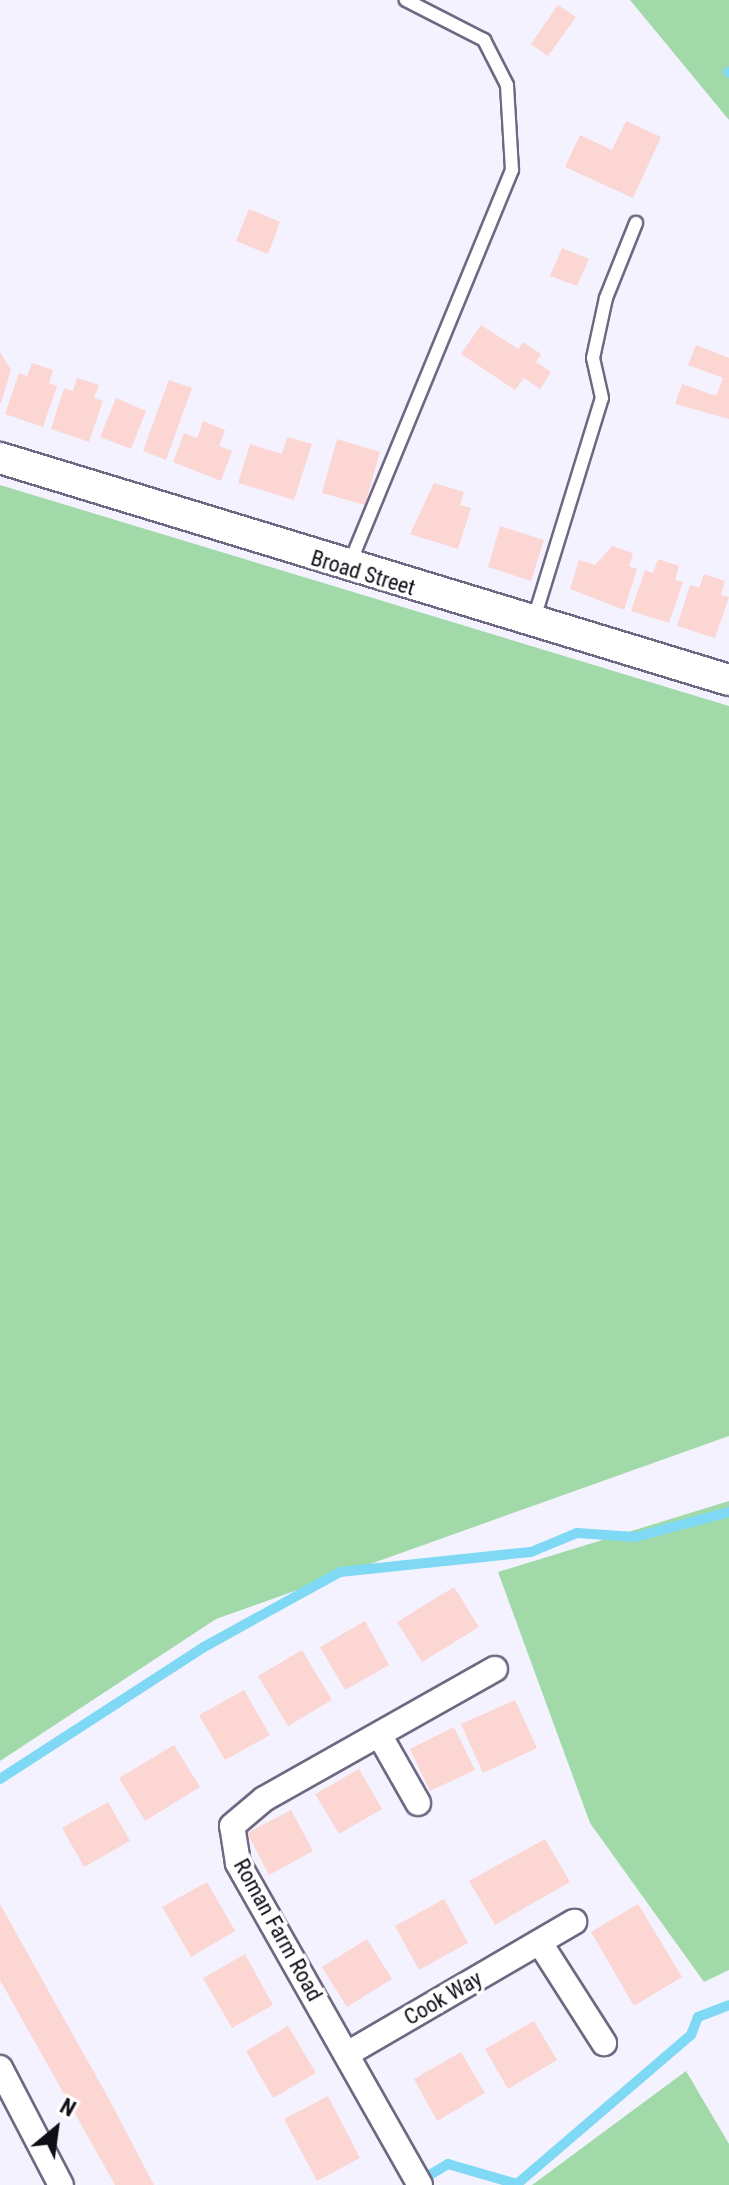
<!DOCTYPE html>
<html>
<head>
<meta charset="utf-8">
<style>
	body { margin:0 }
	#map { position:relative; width:729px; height:2185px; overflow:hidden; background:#f5f2ff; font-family:"Roboto Condensed",sans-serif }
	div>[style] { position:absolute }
	.green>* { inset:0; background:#a1daa8 }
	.stream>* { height:10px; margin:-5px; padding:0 5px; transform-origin:5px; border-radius:5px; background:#7fd8f4 }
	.building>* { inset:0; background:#fbd6d3 }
	.roads { filter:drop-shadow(2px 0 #6f6883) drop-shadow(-2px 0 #6f6883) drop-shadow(0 2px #6f6883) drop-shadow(0 -2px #6f6883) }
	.service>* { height:12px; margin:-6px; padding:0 6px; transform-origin:6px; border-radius:6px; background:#fff }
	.minor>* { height:24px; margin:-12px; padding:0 12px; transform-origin:12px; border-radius:12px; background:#fff }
	.tertiary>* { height:30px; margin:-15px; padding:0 15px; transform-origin:15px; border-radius:15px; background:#fff }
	span { translate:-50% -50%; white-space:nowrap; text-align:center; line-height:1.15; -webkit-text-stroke:7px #fff; paint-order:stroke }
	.street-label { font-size:22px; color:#100d17 }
	.north { position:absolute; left:16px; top:2089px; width:80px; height:80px; -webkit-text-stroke:6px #fff; paint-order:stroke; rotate:29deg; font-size:22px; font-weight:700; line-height:32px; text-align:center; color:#100d17 }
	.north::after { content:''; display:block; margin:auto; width:28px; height:36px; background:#100d17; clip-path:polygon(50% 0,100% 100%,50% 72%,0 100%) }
</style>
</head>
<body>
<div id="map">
	<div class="green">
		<i style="clip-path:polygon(630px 0,729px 0,729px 120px)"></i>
		<i style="clip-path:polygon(0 485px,729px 706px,729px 1436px,216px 1619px,0 1761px)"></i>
		<i style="clip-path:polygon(729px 1501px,729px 1970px,704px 1982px,590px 1823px,498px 1572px)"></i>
		<i style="clip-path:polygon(686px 2071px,729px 2144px,729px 2185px,532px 2185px)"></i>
	</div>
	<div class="stream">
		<i style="left:728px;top:72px;width:1px;rotate:45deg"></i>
		<i style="left:0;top:1779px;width:243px;rotate:-32.9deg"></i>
		<i style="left:204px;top:1647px;width:155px;rotate:-28.9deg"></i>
		<i style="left:340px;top:1572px;width:192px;rotate:-6deg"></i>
		<i style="left:531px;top:1552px;width:50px;rotate:-22.4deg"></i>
		<i style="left:577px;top:1533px;width:58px;rotate:3.9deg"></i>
		<i style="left:635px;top:1537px;width:97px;rotate:-14.9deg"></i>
		<i style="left:418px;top:2182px;width:35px;rotate:-31deg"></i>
		<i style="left:448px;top:2164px;width:72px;rotate:16.2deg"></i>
		<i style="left:517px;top:2184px;width:229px;rotate:-40.6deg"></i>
		<i style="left:691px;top:2035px;width:19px;rotate:-69deg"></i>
		<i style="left:698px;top:2017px;width:33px;rotate:-21deg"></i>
	</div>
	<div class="building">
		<i style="clip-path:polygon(558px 5px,576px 17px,548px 56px,531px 44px)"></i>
		<i style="clip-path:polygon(626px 121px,661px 137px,633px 198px,565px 167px,580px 135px,612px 150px)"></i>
		<i style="clip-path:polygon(249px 209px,280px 222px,268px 254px,236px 241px)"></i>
		<i style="clip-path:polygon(562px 248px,589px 259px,577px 286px,550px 276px)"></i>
		<i style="clip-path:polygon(481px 325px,518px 349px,523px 342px,541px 354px,536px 362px,551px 372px,540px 389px,524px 378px,515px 390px,461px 354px)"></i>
		<i style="clip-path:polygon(696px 345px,729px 358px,729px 419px,675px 404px,682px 384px,716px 396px,723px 378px,688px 365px)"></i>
		<i style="clip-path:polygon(0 352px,11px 370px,1px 403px,0 403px)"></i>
		<i style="clip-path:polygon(32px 363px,53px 370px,49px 383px,57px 386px,43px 427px,5px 414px,19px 373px,27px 376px)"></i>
		<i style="clip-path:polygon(77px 378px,99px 385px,94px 398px,103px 401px,89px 442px,51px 429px,64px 388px,73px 391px)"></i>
		<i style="clip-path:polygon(169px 380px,192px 388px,166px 460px,143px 451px)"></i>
		<i style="clip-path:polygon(116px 398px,146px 411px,131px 449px,100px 437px)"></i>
		<i style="clip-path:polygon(203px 421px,225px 430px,219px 446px,232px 451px,221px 481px,173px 462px,184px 433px,197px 438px)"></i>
		<i style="clip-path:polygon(287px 437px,312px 444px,294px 500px,238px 483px,250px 444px,282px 454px)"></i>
		<i style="clip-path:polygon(337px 439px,380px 452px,365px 505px,322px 493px)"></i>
		<i style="clip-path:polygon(434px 483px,464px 492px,460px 505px,471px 508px,458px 549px,410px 534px)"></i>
		<i style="clip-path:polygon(500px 526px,544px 540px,531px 581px,488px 567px)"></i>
		<i style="clip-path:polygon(612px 546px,633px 553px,629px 566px,637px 569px,624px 610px,570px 589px,579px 560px,595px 565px)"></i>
		<i style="clip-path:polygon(658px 559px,679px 566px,675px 580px,683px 582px,669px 623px,631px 611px,645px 570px,653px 573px)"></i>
		<i style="clip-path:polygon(704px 574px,725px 581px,721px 595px,729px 597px,715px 638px,677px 626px,690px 585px,699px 588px)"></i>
		<i style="clip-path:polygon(454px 1587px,479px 1627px,422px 1662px,397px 1622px)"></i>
		<i style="clip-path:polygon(365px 1621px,389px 1665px,345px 1690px,320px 1647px)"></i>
		<i style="clip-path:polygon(302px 1650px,332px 1700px,288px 1726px,258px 1676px)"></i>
		<i style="clip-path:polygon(244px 1690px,270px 1735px,225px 1760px,199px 1715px)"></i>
		<i style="clip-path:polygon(515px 1700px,537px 1748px,483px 1773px,461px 1724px)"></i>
		<i style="clip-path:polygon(454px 1727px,475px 1770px,430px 1791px,410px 1749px)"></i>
		<i style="clip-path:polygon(174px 1745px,200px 1787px,145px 1821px,119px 1778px)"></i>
		<i style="clip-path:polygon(359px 1769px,382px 1809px,339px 1834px,315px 1794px)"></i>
		<i style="clip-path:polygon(108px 1802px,130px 1841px,84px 1867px,62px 1828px)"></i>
		<i style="clip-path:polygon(291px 1810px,313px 1851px,269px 1875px,247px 1833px)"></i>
		<i style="clip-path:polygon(545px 1839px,570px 1882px,495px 1925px,469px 1881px)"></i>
		<i style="clip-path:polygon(207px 1882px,235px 1931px,191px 1957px,162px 1907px)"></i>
		<i style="clip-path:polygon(444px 1899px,468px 1943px,419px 1970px,395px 1926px)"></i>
		<i style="clip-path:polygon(0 1904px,110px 2101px,154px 2185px,115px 2185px,0 1980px)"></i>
		<i style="clip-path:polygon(638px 1904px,682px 1977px,634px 2006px,591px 1932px)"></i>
		<i style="clip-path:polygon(367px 1939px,392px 1979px,347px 2007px,322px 1967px)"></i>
		<i style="clip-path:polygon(245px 1954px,273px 2005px,232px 2028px,203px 1978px)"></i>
		<i style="clip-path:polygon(534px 2021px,557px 2060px,508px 2089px,485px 2049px)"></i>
		<i style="clip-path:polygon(288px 2026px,316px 2073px,273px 2098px,246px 2051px)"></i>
		<i style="clip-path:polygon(461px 2052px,485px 2093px,437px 2121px,414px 2079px)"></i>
		<i style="clip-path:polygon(328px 2096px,360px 2158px,317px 2181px,284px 2119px)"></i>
	</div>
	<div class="roads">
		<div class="service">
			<i style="left:350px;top:563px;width:425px;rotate:-67.6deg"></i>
			<i style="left:512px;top:170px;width:85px;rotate:-93.4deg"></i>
			<i style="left:507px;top:85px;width:51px;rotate:-117.1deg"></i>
			<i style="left:484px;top:40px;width:88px;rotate:-152.9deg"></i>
			<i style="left:533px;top:622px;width:234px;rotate:-72.9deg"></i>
			<i style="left:602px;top:398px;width:41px;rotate:-102.7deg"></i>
			<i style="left:593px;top:358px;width:61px;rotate:-77.8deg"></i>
			<i style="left:606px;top:298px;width:81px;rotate:-68.2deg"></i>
		</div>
		<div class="minor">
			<i style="left:380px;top:1736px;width:77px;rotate:60.4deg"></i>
			<i style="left:540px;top:1943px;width:119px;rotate:57.4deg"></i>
			<i style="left:347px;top:2054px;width:263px;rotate:-30.2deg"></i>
			<i style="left:0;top:2068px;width:132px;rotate:62.5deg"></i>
			<i style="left:420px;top:2185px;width:370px;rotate:-119.5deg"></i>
			<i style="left:238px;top:1863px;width:37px;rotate:-99deg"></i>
			<i style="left:232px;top:1826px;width:42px;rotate:-40.2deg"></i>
			<i style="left:264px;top:1799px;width:265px;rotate:-29.4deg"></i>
		</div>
		<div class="tertiary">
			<i style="left:0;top:458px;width:762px;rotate:16.94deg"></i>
		</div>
	</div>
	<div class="street-label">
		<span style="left:363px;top:573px;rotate:17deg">Broad Street</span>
		<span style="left:278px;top:1930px;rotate:61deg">Roman Farm Road</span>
		<span style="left:443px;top:1998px;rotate:-30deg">Cook Way</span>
	</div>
	<div class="north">N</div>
</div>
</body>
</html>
